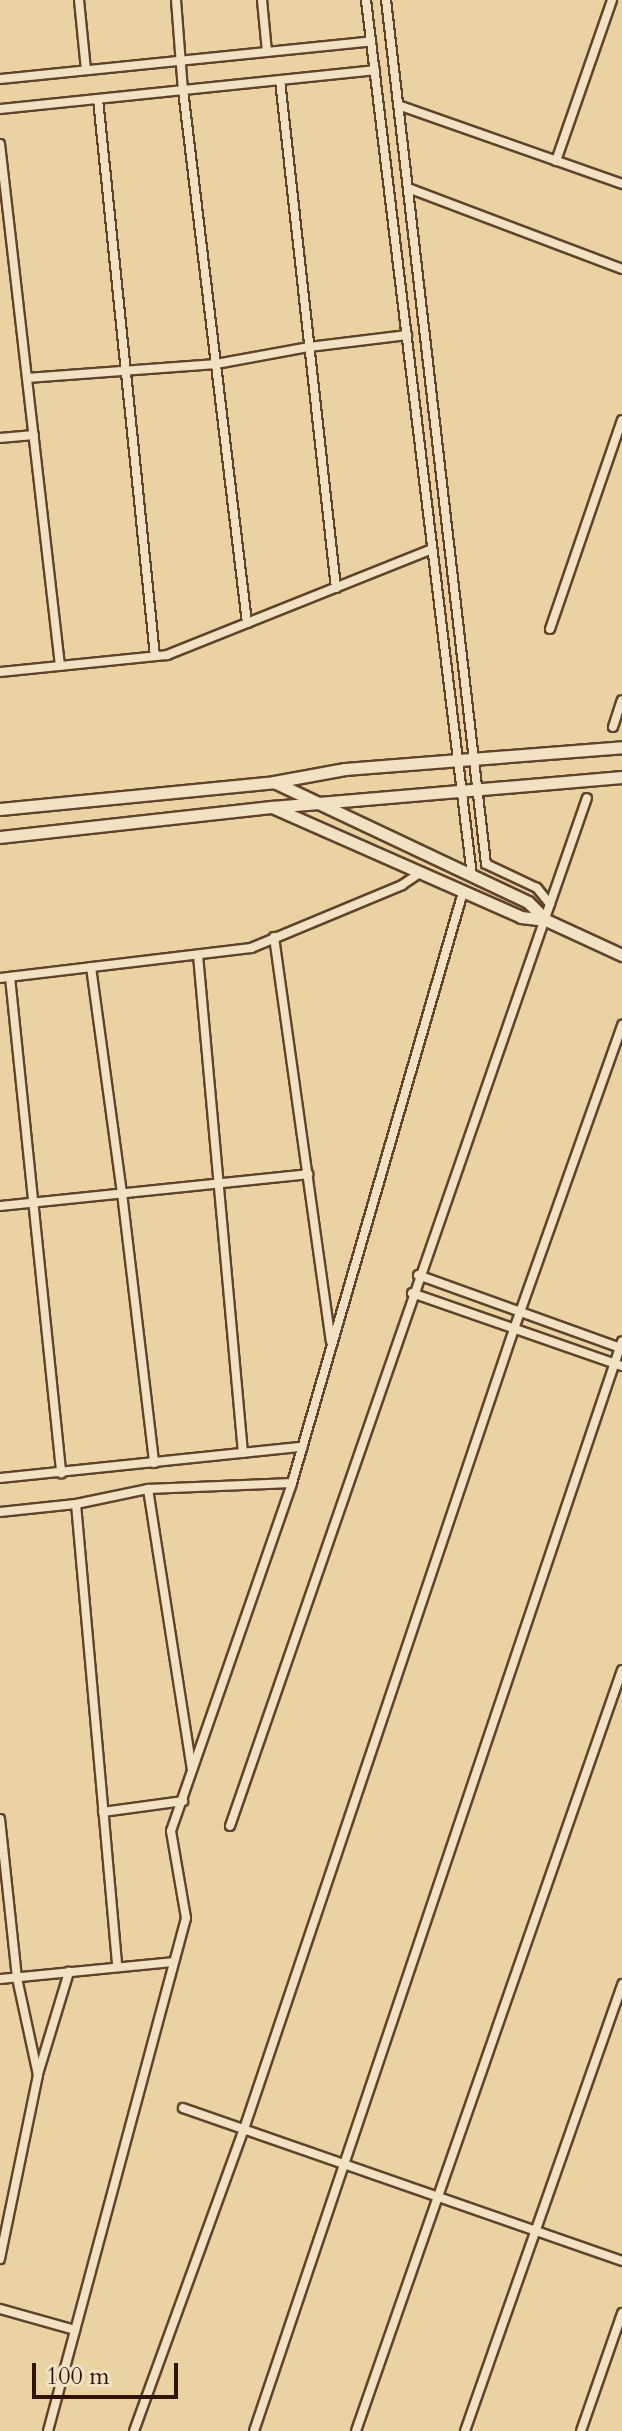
<!DOCTYPE html>
<html>
<head>
<meta charset="utf-8">
<style>
	body { margin:0 }
	#map { position:relative; width:622px; height:2431px; overflow:hidden; background:#ead3a3; font-family:Cardo,serif }
	div>[style] { position:absolute }
	.roads { filter:drop-shadow(2px 0 #60432a) drop-shadow(-2px 0 #60432a) drop-shadow(0 2px #60432a) drop-shadow(0 -2px #60432a) }
	.minor>* { height:8px; margin:-4px; padding:0 4px; transform-origin:4px; border-radius:4px; background:#f1e2c3 }
	.tertiary>* { height:11px; margin:-5.5px; padding:0 5.5px; transform-origin:5.5px; border-radius:5.5px; background:#f1e2c3 }
	span { translate:-50% -50%; white-space:nowrap; text-align:center; line-height:1.15; -webkit-text-stroke:8px #f1e2c3; paint-order:stroke }
	.scale { position:absolute; left:32px; top:2363px; width:146px; height:36px; box-sizing:border-box; border:4px solid #321301; border-top:0; padding-left:10px; font-size:24px; line-height:28px; white-space:nowrap; color:#321301; -webkit-text-stroke:6px #f1e2c3; paint-order:stroke }
</style>
</head>
<body>
<div id="map">
	<div class="roads">
		<div class="minor">
			<i style="left:79px;top:0;width:70px;rotate:84.3deg"></i>
			<i style="left:176px;top:0;width:90px;rotate:85.6deg"></i>
			<i style="left:183px;top:90px;width:537px;rotate:83.15deg"></i>
			<i style="left:262px;top:0;width:52px;rotate:84.5deg"></i>
			<i style="left:366px;top:0;width:882px;rotate:83.1deg"></i>
			<i style="left:0;top:79px;width:373px;rotate:-5.8deg"></i>
			<i style="left:280px;top:80px;width:511px;rotate:83.71deg"></i>
			<i style="left:98px;top:99px;width:560px;rotate:84.16deg"></i>
			<i style="left:398px;top:105px;width:238px;rotate:19.4deg"></i>
			<i style="left:0;top:109px;width:377px;rotate:-5.9deg"></i>
			<i style="left:0;top:144px;width:525px;rotate:83.44deg"></i>
			<i style="left:556px;top:161px;width:170px;rotate:-70.8deg"></i>
			<i style="left:408px;top:188px;width:229px;rotate:20.7deg"></i>
			<i style="left:27px;top:378px;width:190px;rotate:-4.2deg"></i>
			<i style="left:216px;top:364px;width:95px;rotate:-10.4deg"></i>
			<i style="left:309px;top:347px;width:99px;rotate:-7deg"></i>
			<i style="left:0;top:438px;width:34px;rotate:-5deg"></i>
			<i style="left:550px;top:629px;width:221px;rotate:-71deg"></i>
			<i style="left:0;top:672px;width:168px;rotate:-5.8deg"></i>
			<i style="left:167px;top:655px;width:285px;rotate:-21.8deg"></i>
			<i style="left:613px;top:727px;width:28px;rotate:-72deg"></i>
			<i style="left:550px;top:904px;width:112px;rotate:-70.8deg"></i>
			<i style="left:274px;top:937px;width:408px;rotate:82deg"></i>
			<i style="left:198px;top:955px;width:500px;rotate:84.84deg"></i>
			<i style="left:91px;top:967px;width:228px;rotate:82.2deg"></i>
			<i style="left:122px;top:1193px;width:272px;rotate:83.2deg"></i>
			<i style="left:10px;top:977px;width:499px;rotate:84.1deg"></i>
			<i style="left:0;top:978px;width:253px;rotate:-6.8deg"></i>
			<i style="left:251px;top:948px;width:164px;rotate:-22.6deg"></i>
			<i style="left:402px;top:885px;width:22px;rotate:-34deg"></i>
			<i style="left:0;top:1206px;width:310px;rotate:-5.9deg"></i>
			<i style="left:418px;top:1275px;width:216px;rotate:19.8deg"></i>
			<i style="left:412px;top:1293px;width:222px;rotate:19.2deg"></i>
			<i style="left:0;top:1478px;width:304px;rotate:-5.9deg"></i>
			<i style="left:148px;top:1489px;width:283px;rotate:81.1deg"></i>
			<i style="left:76px;top:1504px;width:465px;rotate:84.9deg"></i>
			<i style="left:0;top:1512px;width:76px;rotate:-6deg"></i>
			<i style="left:76px;top:1504px;width:74px;rotate:-11.8deg"></i>
			<i style="left:148px;top:1489px;width:144px;rotate:-2.4deg"></i>
			<i style="left:103px;top:1812px;width:81px;rotate:-7.8deg"></i>
			<i style="left:0;top:1819px;width:160px;rotate:83.9deg"></i>
			<i style="left:17px;top:1978px;width:99px;rotate:77.8deg"></i>
			<i style="left:38px;top:2075px;width:188px;rotate:101.7deg"></i>
			<i style="left:230px;top:1826px;width:976px;rotate:-70.86deg"></i>
			<i style="left:550px;top:904px;width:21px;rotate:-129deg"></i>
			<i style="left:537px;top:888px;width:56px;rotate:-154.8deg"></i>
			<i style="left:486px;top:864px;width:870px;rotate:-96.6deg"></i>
			<i style="left:0;top:1979px;width:174px;rotate:-5.6deg"></i>
			<i style="left:38px;top:2074px;width:107px;rotate:-73.1deg"></i>
			<i style="left:183px;top:2108px;width:465px;rotate:19.2deg"></i>
			<i style="left:0;top:2309px;width:78px;rotate:15.6deg"></i>
			<i style="left:48px;top:2431px;width:531px;rotate:-74.94deg"></i>
			<i style="left:186px;top:1918px;width:88px;rotate:-99.8deg"></i>
			<i style="left:171px;top:1831px;width:368px;rotate:-70.8deg"></i>
			<i style="left:292px;top:1483px;width:615px;rotate:-73.86deg"></i>
			<i style="left:134px;top:2431px;width:321px;rotate:-70deg"></i>
			<i style="left:244px;top:2129px;width:844px;rotate:-71.35deg"></i>
			<i style="left:514px;top:1329px;width:323px;rotate:-70.4deg"></i>
			<i style="left:254px;top:2431px;width:1150px;rotate:-71.34deg"></i>
			<i style="left:356px;top:2431px;width:806px;rotate:-70.73deg"></i>
			<i style="left:465px;top:2431px;width:474px;rotate:-70.6deg"></i>
			<i style="left:581px;top:2431px;width:125px;rotate:-70.8deg"></i>
		</div>
		<div class="tertiary">
			<i style="left:274px;top:782px;width:72px;rotate:-10.4deg"></i>
			<i style="left:345px;top:769px;width:278px;rotate:-4.5deg"></i>
			<i style="left:272px;top:807px;width:351px;rotate:-4.9deg"></i>
			<i style="left:0;top:809px;width:275px;rotate:-5.6deg"></i>
			<i style="left:274px;top:782px;width:281px;rotate:25.3deg"></i>
			<i style="left:528px;top:902px;width:24px;rotate:45deg"></i>
			<i style="left:0;top:837px;width:274px;rotate:-6.3deg"></i>
			<i style="left:272px;top:807px;width:272px;rotate:23.8deg"></i>
			<i style="left:521px;top:917px;width:25px;rotate:7deg"></i>
			<i style="left:546px;top:920px;width:84px;rotate:24.7deg"></i>
		</div>
	</div>
	<div class="scale">100 m</div>
</div>
</body>
</html>
